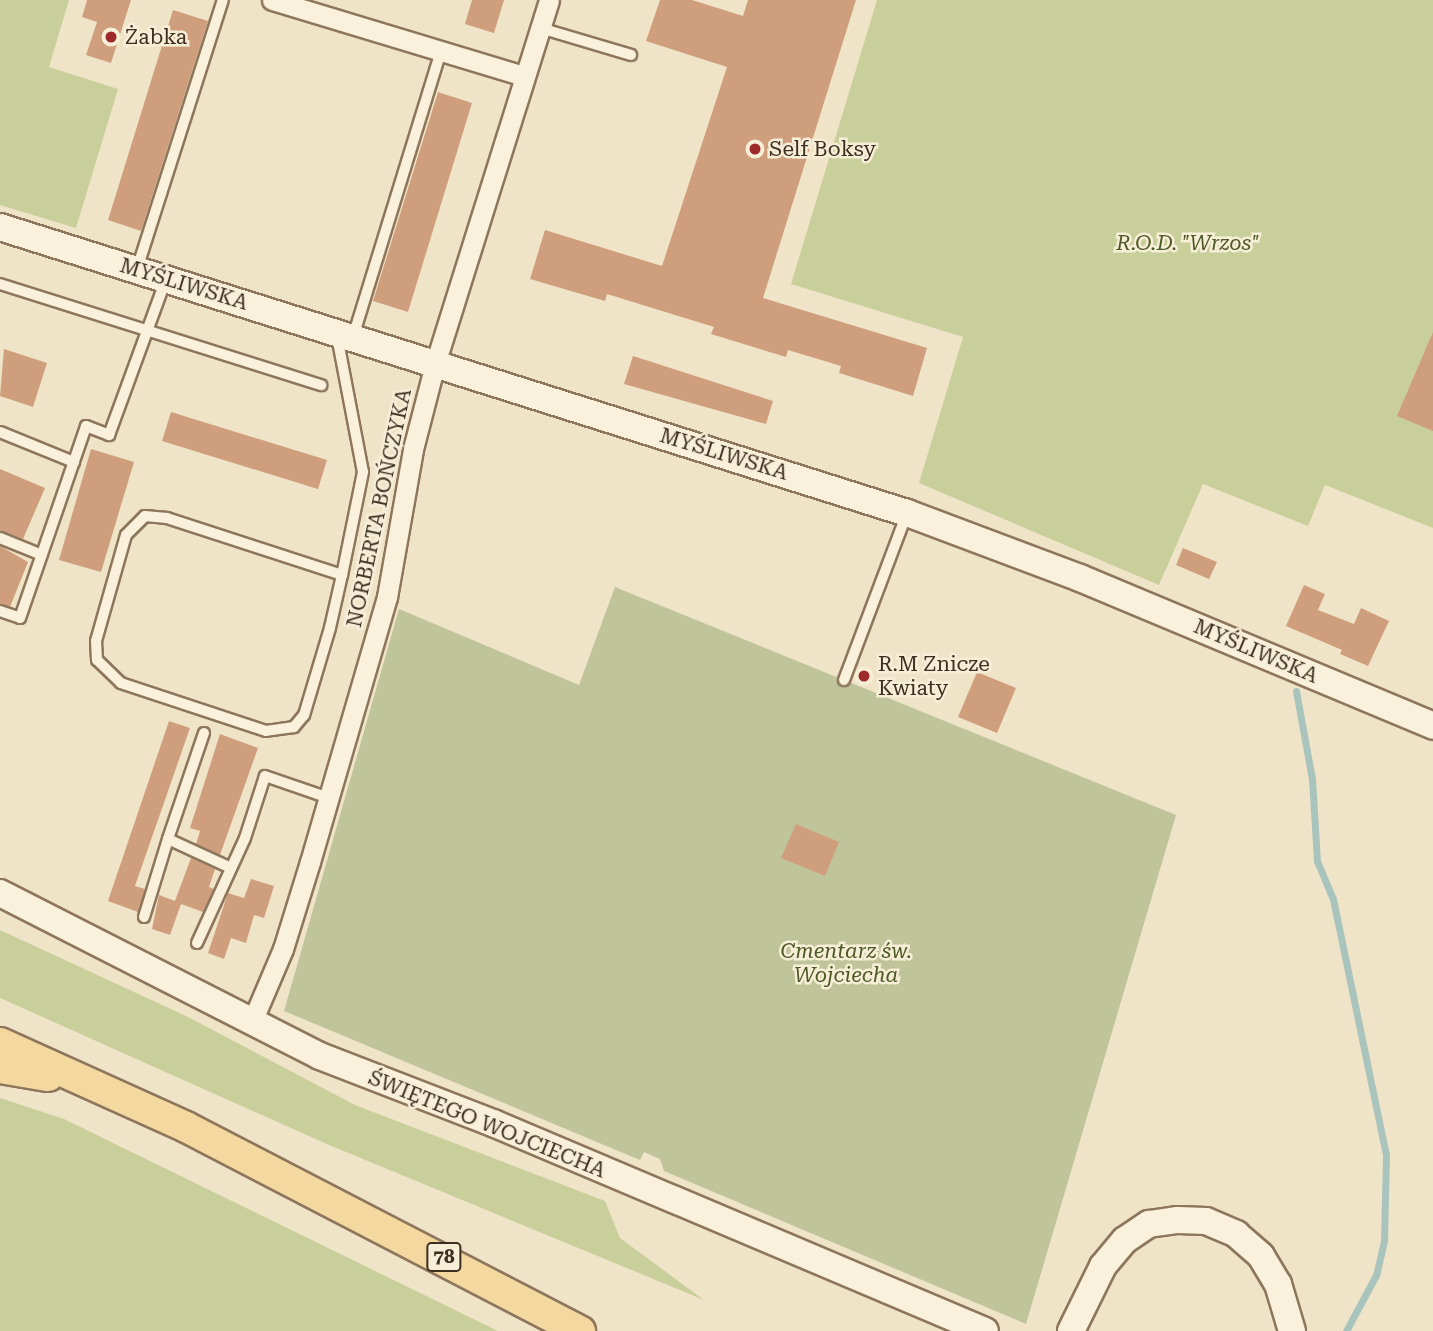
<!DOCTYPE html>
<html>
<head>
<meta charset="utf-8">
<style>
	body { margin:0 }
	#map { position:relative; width:1433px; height:1331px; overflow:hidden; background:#f0e4c8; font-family:"Roboto Serif",serif }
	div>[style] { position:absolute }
	.green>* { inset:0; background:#c9cf9b }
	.cemetery>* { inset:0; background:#bfc49a }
	.stream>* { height:7px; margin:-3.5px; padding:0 3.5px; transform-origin:3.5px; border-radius:3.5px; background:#a9c4bc }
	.building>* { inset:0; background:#cf9f7d }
	.roads { filter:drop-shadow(2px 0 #8d765c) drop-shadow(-2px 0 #8d765c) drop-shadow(0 2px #8d765c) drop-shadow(0 -2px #8d765c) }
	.lane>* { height:10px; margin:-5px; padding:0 5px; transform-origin:5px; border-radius:5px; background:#faf1dc }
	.street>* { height:19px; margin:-9.5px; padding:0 9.5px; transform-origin:9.5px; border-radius:9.5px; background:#faf1dc }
	.secondary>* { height:26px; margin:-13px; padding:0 13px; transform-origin:13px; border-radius:13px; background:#faf1dc }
	.primary>* { height:30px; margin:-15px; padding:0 15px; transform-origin:15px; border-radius:15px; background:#f3d9a0 }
	.dots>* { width:19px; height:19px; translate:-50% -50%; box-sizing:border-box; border:4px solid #f7eed8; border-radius:50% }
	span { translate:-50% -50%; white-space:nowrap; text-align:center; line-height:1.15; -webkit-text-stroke:5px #f7eed8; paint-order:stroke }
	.shield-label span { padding:2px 5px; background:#f7eed8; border:2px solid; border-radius:5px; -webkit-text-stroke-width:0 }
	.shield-label { font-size:19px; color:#3d2e20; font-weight:700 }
	.poi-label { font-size:21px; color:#3d2e20 }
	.left { translate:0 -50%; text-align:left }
	.park-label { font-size:21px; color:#4d5a26; font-style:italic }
	.street-label { font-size:21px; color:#3d2e20 }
</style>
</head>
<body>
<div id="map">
	<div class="green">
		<i style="clip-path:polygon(0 0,69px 0,49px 67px,118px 89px,76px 228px,0 205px)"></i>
		<i style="clip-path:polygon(877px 0,1433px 0,1433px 528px,1325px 485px,1308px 526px,1203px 484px,1159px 585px,919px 483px,963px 337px,791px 284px)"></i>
		<i style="clip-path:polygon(0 930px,186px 1016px,355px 1105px,605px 1201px,620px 1238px,704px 1300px,329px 1145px,0 998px)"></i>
		<i style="clip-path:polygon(0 1098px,64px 1119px,498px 1331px,0 1331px)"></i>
	</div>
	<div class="cemetery">
		<i style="clip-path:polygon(615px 587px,1176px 815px,1026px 1324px,664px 1171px,660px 1159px,644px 1152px,640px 1160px,284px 1011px,399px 609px,579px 685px)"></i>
	</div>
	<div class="stream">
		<i style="left:1296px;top:691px;width:89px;rotate:79.7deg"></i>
		<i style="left:1312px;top:779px;width:82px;rotate:86.5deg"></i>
		<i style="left:1317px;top:861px;width:41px;rotate:67.2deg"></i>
		<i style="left:1333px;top:899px;width:260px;rotate:78.3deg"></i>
		<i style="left:1386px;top:1154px;width:87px;rotate:91.3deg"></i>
		<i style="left:1384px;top:1241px;width:35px;rotate:103deg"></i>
		<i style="left:1376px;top:1275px;width:64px;rotate:118.2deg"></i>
	</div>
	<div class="building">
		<i style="clip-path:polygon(87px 0,131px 0,111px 63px,86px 55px,97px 22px,82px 17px)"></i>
		<i style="clip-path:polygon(472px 0,504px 0,494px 33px,465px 24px)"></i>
		<i style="clip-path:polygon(660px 0,692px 0,743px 16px,748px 0,856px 0,763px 298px,927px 348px,913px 396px,839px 373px,841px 366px,788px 350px,786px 357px,711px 334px,714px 327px,607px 294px,605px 301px,530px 279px,545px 230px,662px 266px,727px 67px,646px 41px)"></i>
		<i style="clip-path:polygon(173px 10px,208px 21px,141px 231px,108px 220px)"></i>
		<i style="clip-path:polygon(438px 92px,472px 103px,408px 312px,373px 301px)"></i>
		<i style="clip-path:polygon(1433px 332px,1433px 431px,1397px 416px)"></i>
		<i style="clip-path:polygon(4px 349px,47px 363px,33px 407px,0 396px)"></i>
		<i style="clip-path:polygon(633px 356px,773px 401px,766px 424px,624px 384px)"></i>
		<i style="clip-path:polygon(171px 412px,327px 460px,318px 489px,162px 441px)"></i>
		<i style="clip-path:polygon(91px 449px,134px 462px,101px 572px,59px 560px)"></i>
		<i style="clip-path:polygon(0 469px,45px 488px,23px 539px,0 531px)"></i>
		<i style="clip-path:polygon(0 546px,28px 562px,10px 607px,0 604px)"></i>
		<i style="clip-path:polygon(1183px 548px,1217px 562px,1209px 579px,1176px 565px)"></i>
		<i style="clip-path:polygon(1304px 585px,1325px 594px,1318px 610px,1354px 624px,1361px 608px,1389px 621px,1368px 666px,1340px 654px,1342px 650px,1286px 626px)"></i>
		<i style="clip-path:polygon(977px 672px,1016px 688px,997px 733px,958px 717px)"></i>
		<i style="clip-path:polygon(169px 721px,190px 728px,135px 886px,145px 889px,138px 912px,108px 901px)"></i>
		<i style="clip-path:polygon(220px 734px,258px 748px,220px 855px,196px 844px,200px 831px,190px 828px)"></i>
		<i style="clip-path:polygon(796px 824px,839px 842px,825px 876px,781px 858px)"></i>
		<i style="clip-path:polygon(191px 858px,215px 869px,209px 887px,214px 889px,203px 912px,181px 904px,170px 935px,152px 929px,159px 895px,175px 901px)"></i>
		<i style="clip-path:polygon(251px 879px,274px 886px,264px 918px,254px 915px,246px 943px,231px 938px,224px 959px,208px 953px,228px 893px,244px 898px)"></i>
	</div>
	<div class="roads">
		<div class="lane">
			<i style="left:540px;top:28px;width:95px;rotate:16.5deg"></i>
			<i style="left:137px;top:269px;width:282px;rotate:-72.3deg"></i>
			<i style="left:0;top:284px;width:337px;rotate:17.5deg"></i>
			<i style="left:337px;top:336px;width:138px;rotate:79.2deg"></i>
			<i style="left:363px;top:472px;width:105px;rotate:101.5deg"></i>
			<i style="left:342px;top:575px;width:54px;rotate:102.8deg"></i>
			<i style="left:330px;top:628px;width:91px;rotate:106.6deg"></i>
			<i style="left:304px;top:715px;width:16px;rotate:130deg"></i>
			<i style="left:294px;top:727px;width:28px;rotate:172deg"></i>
			<i style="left:266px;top:731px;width:153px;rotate:-161.7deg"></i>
			<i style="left:121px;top:683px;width:33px;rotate:-136deg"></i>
			<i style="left:97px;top:660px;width:19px;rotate:-93deg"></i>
			<i style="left:96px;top:641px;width:110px;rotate:-74.2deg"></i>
			<i style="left:126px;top:535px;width:27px;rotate:-45deg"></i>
			<i style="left:145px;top:516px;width:22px;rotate:5deg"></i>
			<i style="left:167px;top:518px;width:184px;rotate:18deg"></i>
			<i style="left:353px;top:337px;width:299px;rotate:-72.9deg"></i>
			<i style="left:0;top:432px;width:80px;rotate:22.1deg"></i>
			<i style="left:0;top:538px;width:45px;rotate:22deg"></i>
			<i style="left:0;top:611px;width:21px;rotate:19deg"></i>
			<i style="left:20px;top:618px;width:203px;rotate:-71deg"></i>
			<i style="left:86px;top:426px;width:25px;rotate:21deg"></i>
			<i style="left:109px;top:435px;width:163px;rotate:-69.9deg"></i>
			<i style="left:844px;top:680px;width:178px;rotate:-69.3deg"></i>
			<i style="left:204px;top:733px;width:112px;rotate:108.8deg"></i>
			<i style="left:168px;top:839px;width:69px;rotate:24.7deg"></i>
			<i style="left:144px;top:917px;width:82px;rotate:-72.9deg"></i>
			<i style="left:197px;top:943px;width:115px;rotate:-65.4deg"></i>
			<i style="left:245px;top:838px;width:65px;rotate:-72.1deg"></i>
			<i style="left:265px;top:776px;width:68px;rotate:19deg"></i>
		</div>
		<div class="street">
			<i style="left:272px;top:0;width:263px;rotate:16.8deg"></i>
			<i style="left:251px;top:1024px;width:82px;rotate:-66.9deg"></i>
			<i style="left:283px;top:949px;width:91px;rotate:-72.8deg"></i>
			<i style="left:310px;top:862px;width:276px;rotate:-73.8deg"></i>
			<i style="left:387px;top:597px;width:150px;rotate:-80deg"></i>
			<i style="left:413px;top:449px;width:88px;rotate:-75.5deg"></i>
			<i style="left:435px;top:364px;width:381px;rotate:-72.6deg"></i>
		</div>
		<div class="secondary">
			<i style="left:0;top:227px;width:951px;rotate:17.5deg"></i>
			<i style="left:907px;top:513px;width:185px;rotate:20.6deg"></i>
			<i style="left:1080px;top:578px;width:383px;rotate:22.7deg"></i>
			<i style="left:0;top:893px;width:359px;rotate:27deg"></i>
			<i style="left:320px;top:1056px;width:186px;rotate:21.2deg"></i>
			<i style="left:493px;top:1123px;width:534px;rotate:22.92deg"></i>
			<i style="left:1071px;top:1331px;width:72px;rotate:-63.8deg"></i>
			<i style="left:1103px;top:1266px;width:34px;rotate:-50deg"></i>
			<i style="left:1125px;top:1240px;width:29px;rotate:-34deg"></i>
			<i style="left:1149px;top:1224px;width:29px;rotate:-8deg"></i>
			<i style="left:1178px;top:1220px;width:28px;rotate:2deg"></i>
			<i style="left:1206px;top:1221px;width:33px;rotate:23deg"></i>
			<i style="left:1236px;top:1234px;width:33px;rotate:41deg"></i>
			<i style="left:1261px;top:1256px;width:33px;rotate:59deg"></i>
			<i style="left:1278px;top:1284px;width:49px;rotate:73.4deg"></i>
		</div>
		<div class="primary">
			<i style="left:0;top:1043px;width:204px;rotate:24.3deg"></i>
			<i style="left:186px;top:1127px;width:444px;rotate:27.4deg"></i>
			<i style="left:0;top:1068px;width:49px;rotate:9.5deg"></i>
		</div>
	</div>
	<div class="dots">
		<i style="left:111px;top:37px;background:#9e2a2b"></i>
		<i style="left:755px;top:149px;background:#9e2a2b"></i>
		<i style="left:864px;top:676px;background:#9e2a2b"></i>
	</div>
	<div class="shield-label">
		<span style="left:444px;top:1257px">78</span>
	</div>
	<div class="poi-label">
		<span class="left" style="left:125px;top:37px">Żabka</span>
		<span class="left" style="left:769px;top:149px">Self Boksy</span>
		<span class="left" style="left:878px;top:676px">R.M Znicze<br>Kwiaty</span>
	</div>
	<div class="park-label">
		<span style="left:1188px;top:243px">R.O.D. "Wrzos"</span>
		<span style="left:846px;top:963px">Cmentarz św.<br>Wojciecha</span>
	</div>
	<div class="street-label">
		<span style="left:184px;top:284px;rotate:17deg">MYŚLIWSKA</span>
		<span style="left:724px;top:454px;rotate:17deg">MYŚLIWSKA</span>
		<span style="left:379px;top:508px;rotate:-78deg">NORBERTA BOŃCZYKA</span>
		<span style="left:1256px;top:651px;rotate:23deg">MYŚLIWSKA</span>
		<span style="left:487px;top:1124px;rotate:22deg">ŚWIĘTEGO WOJCIECHA</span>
	</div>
</div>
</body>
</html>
